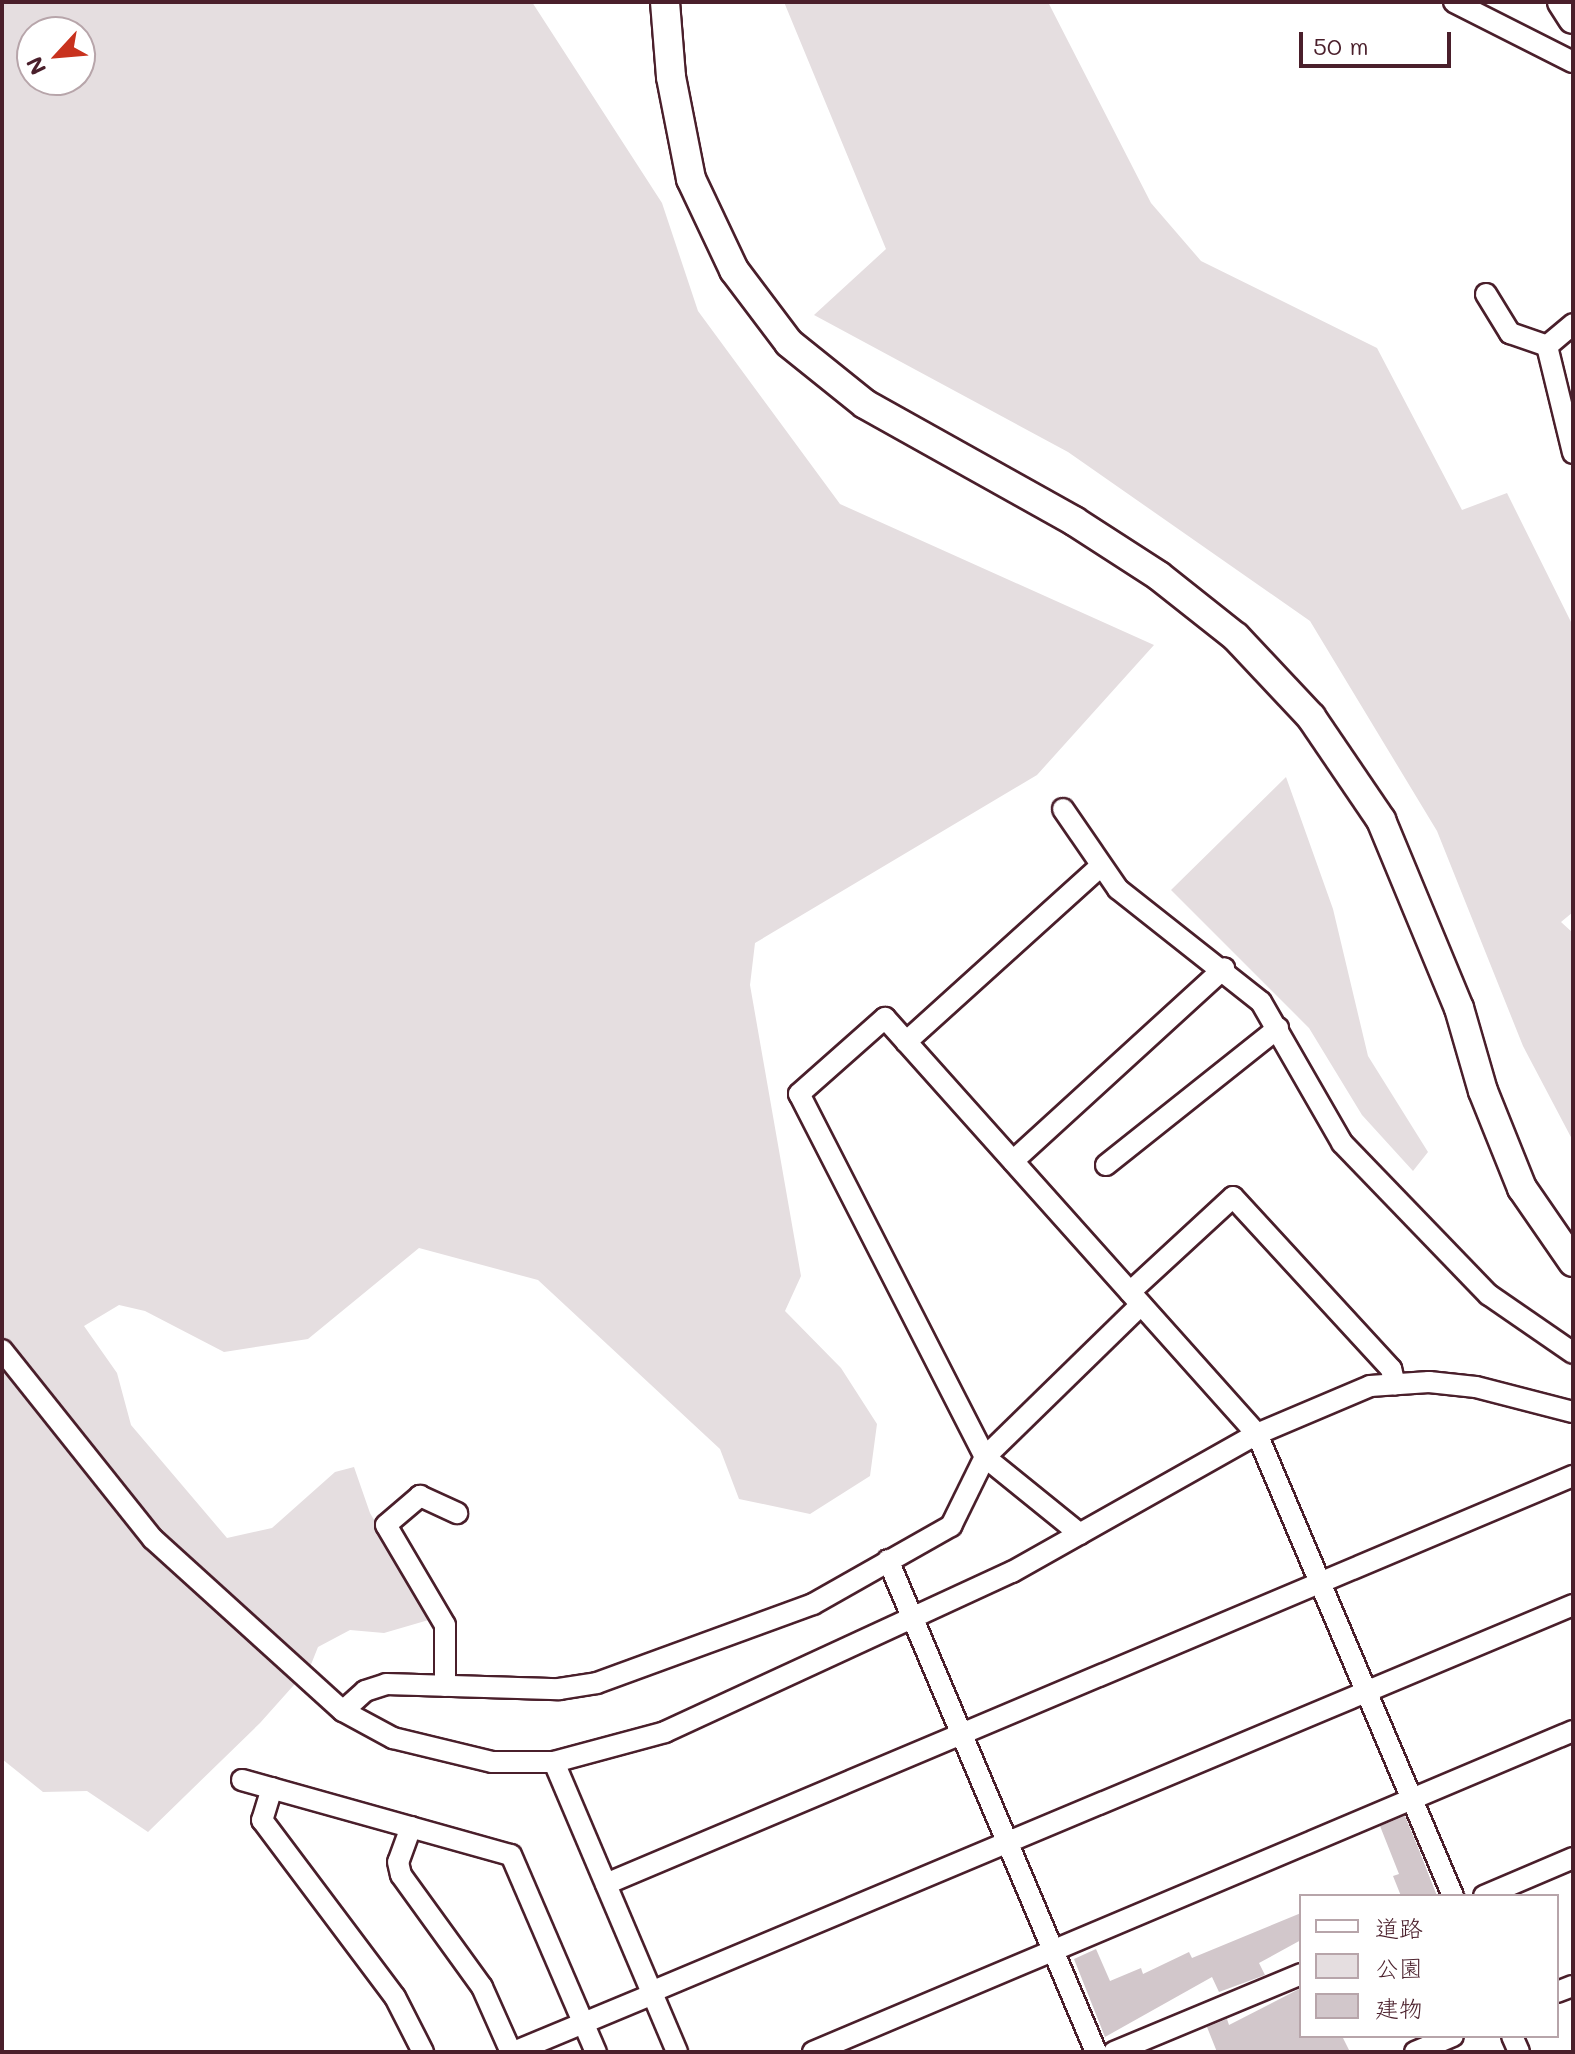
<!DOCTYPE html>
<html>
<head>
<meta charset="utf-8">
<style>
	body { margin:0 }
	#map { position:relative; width:1575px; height:2054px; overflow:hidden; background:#fff; font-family:Mali,"Klee One",sans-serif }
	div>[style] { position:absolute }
	.green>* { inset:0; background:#e5dee0 }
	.building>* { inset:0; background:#d2c7cb }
	.roads { filter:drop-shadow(2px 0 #4a1f2b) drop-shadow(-2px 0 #4a1f2b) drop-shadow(0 2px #4a1f2b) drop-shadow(0 -2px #4a1f2b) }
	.street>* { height:20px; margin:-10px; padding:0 10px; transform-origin:10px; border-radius:10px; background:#fff }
	.secondary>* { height:28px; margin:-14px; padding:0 14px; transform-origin:14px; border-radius:14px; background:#fff }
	span { translate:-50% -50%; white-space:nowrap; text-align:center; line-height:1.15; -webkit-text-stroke:6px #fff; paint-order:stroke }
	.frame { position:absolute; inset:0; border:4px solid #4a1f2b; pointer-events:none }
	.legend { position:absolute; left:1299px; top:1894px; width:260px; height:144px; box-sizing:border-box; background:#fff; border:2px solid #b7a5aa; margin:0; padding:10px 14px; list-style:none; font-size:24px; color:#4a1f2b }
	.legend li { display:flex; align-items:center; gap:16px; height:40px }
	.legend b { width:40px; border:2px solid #b7a5aa }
	.north { position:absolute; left:16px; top:16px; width:80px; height:80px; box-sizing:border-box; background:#fff; border:2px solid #b7a5aa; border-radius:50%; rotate:244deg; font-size:22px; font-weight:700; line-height:32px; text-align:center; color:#4a1f2b }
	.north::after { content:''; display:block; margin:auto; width:28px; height:36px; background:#c8321e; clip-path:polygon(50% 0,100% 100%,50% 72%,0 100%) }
	.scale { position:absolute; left:1299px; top:32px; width:152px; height:36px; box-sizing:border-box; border:4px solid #4a1f2b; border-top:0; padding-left:10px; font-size:24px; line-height:28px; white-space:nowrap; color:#4a1f2b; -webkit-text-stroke:6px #fff; paint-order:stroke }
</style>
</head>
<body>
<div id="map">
	<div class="green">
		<i style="clip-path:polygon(evenodd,2px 2px,532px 2px,662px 203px,698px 311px,840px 504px,1154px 645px,1037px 775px,755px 943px,750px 985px,801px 1276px,785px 1311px,841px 1368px,877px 1424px,870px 1476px,810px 1514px,739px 1499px,720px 1449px,538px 1280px,419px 1248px,308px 1339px,224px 1352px,145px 1311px,119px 1305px,84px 1326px,117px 1373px,131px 1425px,227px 1538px,272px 1528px,335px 1472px,354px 1467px,370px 1513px,432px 1619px,384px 1633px,350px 1630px,318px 1647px,310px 1667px,260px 1723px,148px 1832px,87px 1791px,43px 1792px,2px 1759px,2px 2px,32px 32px,80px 32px,80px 80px,32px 80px,32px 32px)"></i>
		<i style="clip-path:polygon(784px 2px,1048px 2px,1151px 203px,1201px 261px,1377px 348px,1462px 510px,1507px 493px,1573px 626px,1573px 912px,1561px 922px,1573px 933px,1573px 1141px,1523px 1046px,1437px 831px,1310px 621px,1068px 452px,814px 315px,886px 249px)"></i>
		<i style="clip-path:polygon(1286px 777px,1333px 909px,1368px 1056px,1428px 1152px,1413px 1171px,1362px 1115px,1309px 1028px,1171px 890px)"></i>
	</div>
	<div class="building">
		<i style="clip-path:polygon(1405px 1816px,1419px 1850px,1437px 1896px,1401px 1896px,1393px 1876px,1399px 1874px,1380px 1826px)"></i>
		<i style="clip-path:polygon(1301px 1913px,1301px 1940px,1259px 1963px,1265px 1975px,1219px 1992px,1212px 1977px,1105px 2037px,1074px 1959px,1096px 1949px,1110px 1981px,1141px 1968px,1143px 1974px,1189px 1952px,1192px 1958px)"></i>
		<i style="clip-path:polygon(1301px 1988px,1301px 2036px,1342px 2036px,1350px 2052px,1217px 2052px,1207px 2027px,1227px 2019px,1229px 2025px)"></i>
	</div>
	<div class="roads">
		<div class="street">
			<i style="left:1454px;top:2px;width:133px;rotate:26.8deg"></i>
			<i style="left:1486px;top:294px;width:46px;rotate:58.4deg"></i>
			<i style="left:1510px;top:333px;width:39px;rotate:19deg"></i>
			<i style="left:1547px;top:346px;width:110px;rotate:76.3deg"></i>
			<i style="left:1547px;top:346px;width:34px;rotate:-40deg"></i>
			<i style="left:1063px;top:809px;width:97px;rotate:55.5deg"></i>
			<i style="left:1118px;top:889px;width:182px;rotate:38.3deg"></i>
			<i style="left:1261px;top:1002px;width:163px;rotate:60.1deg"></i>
			<i style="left:1342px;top:1143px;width:211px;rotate:46deg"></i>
			<i style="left:1489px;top:1295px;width:102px;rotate:34.6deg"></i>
			<i style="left:906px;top:1042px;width:261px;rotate:-42.1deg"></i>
			<i style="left:1013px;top:1161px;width:286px;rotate:-42.4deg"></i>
			<i style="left:1106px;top:1165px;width:220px;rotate:-38.5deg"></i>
			<i style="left:1130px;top:1292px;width:140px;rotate:-42.7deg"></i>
			<i style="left:1233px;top:1197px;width:234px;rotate:47.4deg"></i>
			<i style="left:1391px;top:1369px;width:16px;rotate:75deg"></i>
			<i style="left:2px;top:1350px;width:242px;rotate:51.4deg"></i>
			<i style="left:153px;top:1539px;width:256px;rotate:42.2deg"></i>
			<i style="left:343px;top:1711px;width:57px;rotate:28.4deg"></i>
			<i style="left:393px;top:1738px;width:102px;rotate:13.6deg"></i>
			<i style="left:492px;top:1762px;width:62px"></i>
			<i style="left:554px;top:1762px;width:115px;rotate:-15.1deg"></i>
			<i style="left:665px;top:1732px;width:382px;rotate:-24.8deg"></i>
			<i style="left:1012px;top:1572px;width:281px;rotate:-29.4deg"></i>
			<i style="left:1257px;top:1434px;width:123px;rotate:-23deg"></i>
			<i style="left:1370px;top:1386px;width:59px;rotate:-3.9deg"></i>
			<i style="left:1429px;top:1382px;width:47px;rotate:6.1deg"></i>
			<i style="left:1476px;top:1387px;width:100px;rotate:14.5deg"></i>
			<i style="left:1080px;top:1534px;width:122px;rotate:-141deg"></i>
			<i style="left:985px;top:1457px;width:408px;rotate:-117.1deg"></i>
			<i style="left:799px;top:1094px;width:115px;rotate:-41.5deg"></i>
			<i style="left:885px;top:1018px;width:558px;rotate:48.2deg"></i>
			<i style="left:1257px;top:1434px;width:502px;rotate:67.01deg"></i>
			<i style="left:888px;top:1560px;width:534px;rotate:67.08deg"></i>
			<i style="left:445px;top:1686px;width:61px;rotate:-90deg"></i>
			<i style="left:445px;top:1625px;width:116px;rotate:-120.5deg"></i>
			<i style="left:386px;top:1525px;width:45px;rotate:-40.5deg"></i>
			<i style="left:420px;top:1496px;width:41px;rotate:24.7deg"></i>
			<i style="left:343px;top:1711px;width:30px;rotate:-42deg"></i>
			<i style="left:365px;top:1691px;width:22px;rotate:-18deg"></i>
			<i style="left:386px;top:1684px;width:173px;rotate:1.7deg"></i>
			<i style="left:559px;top:1689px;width:38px;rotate:-9deg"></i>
			<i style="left:597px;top:1683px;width:230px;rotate:-20.1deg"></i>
			<i style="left:813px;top:1604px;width:159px;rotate:-29.5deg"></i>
			<i style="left:951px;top:1526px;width:77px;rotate:-63.8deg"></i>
			<i style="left:985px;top:1457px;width:218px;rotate:-44.3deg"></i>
			<i style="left:554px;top:1762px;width:315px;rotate:67deg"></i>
			<i style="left:242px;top:1780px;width:279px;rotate:15.6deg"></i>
			<i style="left:511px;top:1855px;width:215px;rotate:66.7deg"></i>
			<i style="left:272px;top:1788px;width:34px;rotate:107deg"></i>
			<i style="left:262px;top:1820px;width:221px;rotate:53.1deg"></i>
			<i style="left:395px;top:1997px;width:62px;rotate:63deg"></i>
			<i style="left:411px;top:1827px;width:37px;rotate:110deg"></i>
			<i style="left:398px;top:1862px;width:13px;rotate:77deg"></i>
			<i style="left:401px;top:1875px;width:138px;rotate:54.1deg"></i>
			<i style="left:482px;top:1987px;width:71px;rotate:66deg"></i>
			<i style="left:606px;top:1884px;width:1050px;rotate:-22.88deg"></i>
			<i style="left:1484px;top:1896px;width:97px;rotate:-23.1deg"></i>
			<i style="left:651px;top:1992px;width:1000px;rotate:-22.77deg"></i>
			<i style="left:1557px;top:1992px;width:17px;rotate:-21deg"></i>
			<i style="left:1512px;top:2036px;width:17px;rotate:66deg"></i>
			<i style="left:514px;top:2052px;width:151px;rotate:-22.6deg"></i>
			<i style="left:813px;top:2052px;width:825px;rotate:-22.9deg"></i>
			<i style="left:1114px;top:2052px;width:203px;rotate:-22.6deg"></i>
			<i style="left:1415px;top:2052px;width:41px;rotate:-22.8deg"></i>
		</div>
		<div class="secondary">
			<i style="left:665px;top:2px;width:75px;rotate:85.4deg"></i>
			<i style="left:671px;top:77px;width:104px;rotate:78.9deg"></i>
			<i style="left:691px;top:179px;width:101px;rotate:64.7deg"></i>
			<i style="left:734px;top:270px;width:91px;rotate:53deg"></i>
			<i style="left:789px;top:343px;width:97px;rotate:38.8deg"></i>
			<i style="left:865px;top:404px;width:240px;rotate:29.2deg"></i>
			<i style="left:1074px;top:521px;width:101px;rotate:32.9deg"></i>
			<i style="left:1159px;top:576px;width:98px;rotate:38.4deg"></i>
			<i style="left:1236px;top:637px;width:110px;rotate:46.8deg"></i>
			<i style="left:1311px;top:717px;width:125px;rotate:55.8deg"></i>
			<i style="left:1381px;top:820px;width:204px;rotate:67.5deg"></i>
			<i style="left:1459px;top:1008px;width:86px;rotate:73.9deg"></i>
			<i style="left:1483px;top:1091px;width:105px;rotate:68.1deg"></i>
			<i style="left:1522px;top:1188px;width:90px;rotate:55.4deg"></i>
			<i style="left:1562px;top:2px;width:20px;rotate:57deg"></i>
		</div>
	</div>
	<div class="frame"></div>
	<ul class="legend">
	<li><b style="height:10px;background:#fff"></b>道路</li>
	<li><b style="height:22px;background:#e5dee0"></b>公園</li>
	<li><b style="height:22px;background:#d2c7cb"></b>建物</li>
	</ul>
	<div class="north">N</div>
	<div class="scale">50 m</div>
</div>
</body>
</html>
